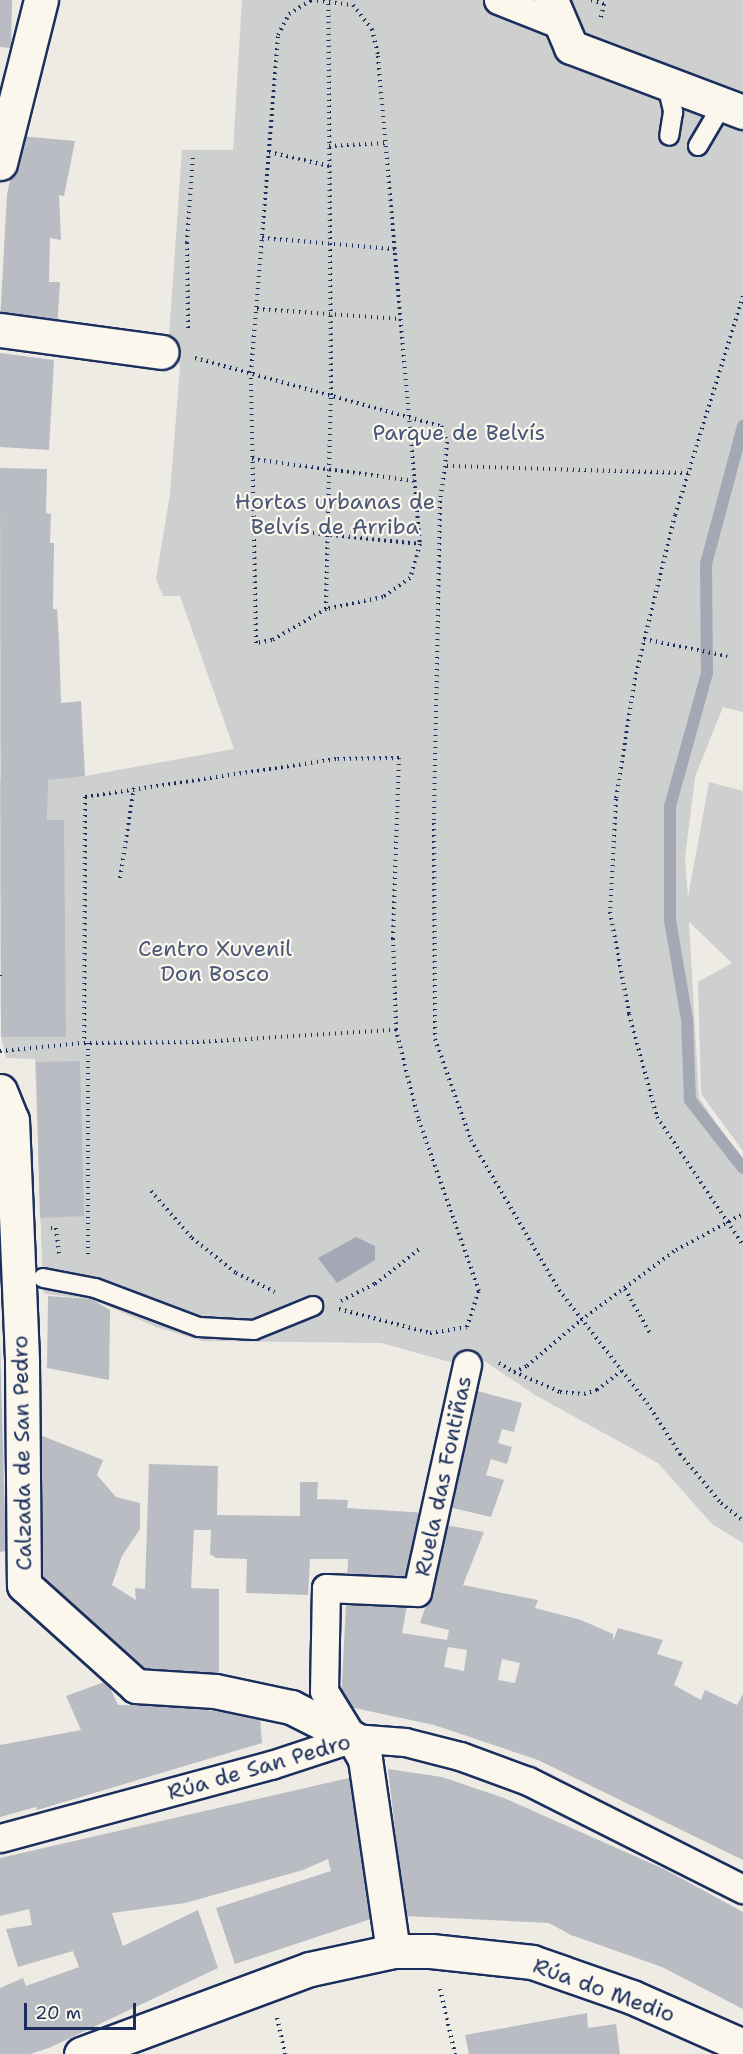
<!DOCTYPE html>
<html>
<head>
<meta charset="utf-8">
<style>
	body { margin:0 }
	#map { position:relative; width:743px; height:2054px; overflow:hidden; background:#eeebe4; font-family:"Shantell Sans",sans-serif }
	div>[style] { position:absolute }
	.green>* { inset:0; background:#cecfcf }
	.water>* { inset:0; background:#a3a8b4 }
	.stream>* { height:12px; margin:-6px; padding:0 6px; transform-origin:6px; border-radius:6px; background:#a3a8b4 }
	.building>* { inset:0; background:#b9bcc3 }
	.path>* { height:4px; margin-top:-2px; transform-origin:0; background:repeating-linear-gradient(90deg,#1b2f5e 0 1.5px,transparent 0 6px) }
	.roads { filter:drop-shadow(2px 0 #1b2f5e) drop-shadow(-2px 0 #1b2f5e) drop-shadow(0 2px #1b2f5e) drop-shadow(0 -2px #1b2f5e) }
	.service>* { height:18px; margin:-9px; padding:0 9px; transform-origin:9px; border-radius:9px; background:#fbf7ec }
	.pedestrian>* { height:27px; margin:-13.5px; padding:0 13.5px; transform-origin:13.5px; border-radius:13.5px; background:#fbf7ec }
	.minor>* { height:33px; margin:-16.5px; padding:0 16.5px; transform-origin:16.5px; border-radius:16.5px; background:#fbf7ec }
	span { translate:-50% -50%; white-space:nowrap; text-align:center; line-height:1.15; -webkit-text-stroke:4.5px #fbf7ec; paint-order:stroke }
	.park-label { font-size:22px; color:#48577a }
	.street-label { font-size:22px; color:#1b2f5e }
	.scale { position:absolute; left:24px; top:2003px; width:112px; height:27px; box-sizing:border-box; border:3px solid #1b2f5e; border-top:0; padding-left:8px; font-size:18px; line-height:21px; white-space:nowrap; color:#1b2f5e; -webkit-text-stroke:4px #fbf7ec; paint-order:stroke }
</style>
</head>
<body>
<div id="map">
	<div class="green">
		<i style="clip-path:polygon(242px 0,743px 0,743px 712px,723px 707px,695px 777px,685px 858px,688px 897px,709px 782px,743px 791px,743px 1151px,701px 1094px,698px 982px,732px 963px,689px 922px,699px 1098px,743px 1162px,743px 1543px,712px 1524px,658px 1463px,535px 1395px,477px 1356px,457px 1364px,381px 1343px,202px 1341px,156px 1327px,91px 1299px,45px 1294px,43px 1289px,35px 1059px,6px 1058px,1px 1037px,0 781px,85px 776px,234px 749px,180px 596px,163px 596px,156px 579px,170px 494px,180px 366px,169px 336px,182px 150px,233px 150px)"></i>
	</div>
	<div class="water">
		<i style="clip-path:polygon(356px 1237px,375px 1246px,375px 1260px,337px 1283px,318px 1258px)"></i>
	</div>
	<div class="stream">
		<i style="left:743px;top:426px;width:143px;rotate:105deg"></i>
		<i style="left:706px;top:564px;width:109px;rotate:89.5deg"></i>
		<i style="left:707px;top:673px;width:138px;rotate:105.5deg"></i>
		<i style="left:670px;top:806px;width:114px;rotate:90deg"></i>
		<i style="left:670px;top:920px;width:100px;rotate:80.3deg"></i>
		<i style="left:687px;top:1019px;width:81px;rotate:87.9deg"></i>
		<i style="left:690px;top:1100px;width:86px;rotate:52.1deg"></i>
	</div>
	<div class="building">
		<i style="clip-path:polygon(0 0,12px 0,11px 48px,0 47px)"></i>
		<i style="clip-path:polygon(20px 136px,75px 141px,64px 196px,59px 195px,61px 240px,50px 238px,49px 282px,60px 282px,57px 328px,0 322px,7px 194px)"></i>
		<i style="clip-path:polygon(0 353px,54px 360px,49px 450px,0 447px)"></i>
		<i style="clip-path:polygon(0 468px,47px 469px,46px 513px,51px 514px,50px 543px,54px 543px,53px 609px,57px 609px,59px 640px,61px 703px,81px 701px,85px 776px,48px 780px,47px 820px,64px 820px,66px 1037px,1px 1037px)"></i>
		<i style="clip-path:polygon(80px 1061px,84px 1216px,40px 1218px,36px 1062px)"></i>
		<i style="clip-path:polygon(48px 1296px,91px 1299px,110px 1310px,109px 1380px,47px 1368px)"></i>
		<i style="clip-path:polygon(0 1342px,6px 1551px,0 1552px)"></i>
		<i style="clip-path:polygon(470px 1389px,522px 1403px,514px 1432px,502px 1429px,498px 1443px,512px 1447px,507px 1464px,491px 1459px,486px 1475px,504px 1480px,491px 1517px,444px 1506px)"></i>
		<i style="clip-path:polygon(40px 1435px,103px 1460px,97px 1475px,116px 1497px,140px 1503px,140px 1529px,122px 1556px,112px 1585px,136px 1600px,135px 1588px,145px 1589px,149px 1464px,218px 1466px,217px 1515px,300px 1516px,300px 1482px,318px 1482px,317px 1499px,348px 1500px,347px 1508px,427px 1513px,415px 1582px,347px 1579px,348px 1559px,310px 1559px,308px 1595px,246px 1593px,247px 1559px,216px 1558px,210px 1554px,211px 1530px,194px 1530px,191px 1588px,219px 1589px,219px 1675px,146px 1675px,40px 1582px,37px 1559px)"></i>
		<i style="clip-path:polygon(evenodd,440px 1524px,484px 1532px,463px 1585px,538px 1600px,535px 1608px,581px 1620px,613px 1634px,613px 1641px,618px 1628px,663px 1640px,657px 1654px,683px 1662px,674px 1685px,701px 1700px,705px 1690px,737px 1705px,743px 1694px,743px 1860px,538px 1760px,434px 1725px,345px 1706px,341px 1702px,346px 1605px,407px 1605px,402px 1633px,447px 1640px,449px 1630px,420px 1623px,439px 1568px,440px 1524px,448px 1647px,467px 1650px,464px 1671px,444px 1667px,448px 1647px,440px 1524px,502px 1659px,520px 1663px,515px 1683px,498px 1680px,502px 1659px)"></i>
		<i style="clip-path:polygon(107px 1681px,118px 1705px,181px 1706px,260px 1718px,262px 1743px,37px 1810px,36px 1807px,0 1817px,0 1745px,81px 1730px,66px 1696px)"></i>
		<i style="clip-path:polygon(388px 1769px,442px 1777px,504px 1798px,666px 1870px,743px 1912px,743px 2009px,662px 1967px,571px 1935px,549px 1923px,405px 1916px)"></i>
		<i style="clip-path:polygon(353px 1777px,371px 1919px,235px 1964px,216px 1908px,331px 1871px,328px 1859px,303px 1870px,185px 1903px,112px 1913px,123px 1946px,198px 1910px,218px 1968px,49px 2048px,30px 2054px,0 2054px,0 1988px,23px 1978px,26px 1986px,79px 1967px,73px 1951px,18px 1967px,6px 1929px,32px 1925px,29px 1909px,0 1916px,0 1858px)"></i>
		<i style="clip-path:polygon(587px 2013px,588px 2028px,616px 2024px,620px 2054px,469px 2054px,465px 2035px)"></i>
	</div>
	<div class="path">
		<i style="left:311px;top:0;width:42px;rotate:6.8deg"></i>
		<i style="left:353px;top:5px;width:31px;rotate:52deg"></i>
		<i style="left:372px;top:29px;width:28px;rotate:77deg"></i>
		<i style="left:378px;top:56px;width:490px;rotate:85.1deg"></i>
		<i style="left:420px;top:544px;width:35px;rotate:106deg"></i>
		<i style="left:410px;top:578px;width:33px;rotate:145deg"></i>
		<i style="left:383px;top:597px;width:58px;rotate:168.1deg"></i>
		<i style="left:326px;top:609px;width:62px;rotate:150.1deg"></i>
		<i style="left:272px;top:640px;width:16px;rotate:169deg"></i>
		<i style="left:256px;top:643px;width:270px;rotate:-91.1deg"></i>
		<i style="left:251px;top:373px;width:339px;rotate:-85.4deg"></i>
		<i style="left:278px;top:35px;width:24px;rotate:-62deg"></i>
		<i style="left:289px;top:14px;width:26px;rotate:-32deg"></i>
		<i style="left:591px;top:0;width:14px;rotate:17deg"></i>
		<i style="left:604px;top:4px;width:17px;rotate:103deg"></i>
		<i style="left:329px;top:146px;width:56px;rotate:-3.1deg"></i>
		<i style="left:269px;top:152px;width:62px;rotate:13.1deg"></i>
		<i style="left:262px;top:238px;width:133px;rotate:4.7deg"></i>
		<i style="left:743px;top:296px;width:229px;rotate:107.2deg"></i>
		<i style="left:675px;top:515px;width:168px;rotate:103.8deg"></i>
		<i style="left:635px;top:678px;width:122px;rotate:98.9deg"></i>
		<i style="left:616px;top:799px;width:113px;rotate:93deg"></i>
		<i style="left:610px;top:912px;width:104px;rotate:79.4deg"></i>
		<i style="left:629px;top:1014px;width:107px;rotate:74.8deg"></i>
		<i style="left:657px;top:1117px;width:154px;rotate:56.1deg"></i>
		<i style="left:257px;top:309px;width:144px;rotate:4deg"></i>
		<i style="left:188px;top:328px;width:85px;rotate:-90.7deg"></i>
		<i style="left:187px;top:243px;width:88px;rotate:-86.1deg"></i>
		<i style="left:195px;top:358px;width:255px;rotate:15.5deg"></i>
		<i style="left:441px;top:426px;width:17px;rotate:69deg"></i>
		<i style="left:447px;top:442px;width:24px;rotate:95deg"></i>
		<i style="left:252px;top:459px;width:163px;rotate:7.7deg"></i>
		<i style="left:688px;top:473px;width:243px;rotate:-178.3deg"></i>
		<i style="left:445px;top:466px;width:35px;rotate:98deg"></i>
		<i style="left:440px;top:501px;width:322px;rotate:91.1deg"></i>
		<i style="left:434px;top:823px;width:216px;rotate:89.7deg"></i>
		<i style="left:435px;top:1039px;width:107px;rotate:70.4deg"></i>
		<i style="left:471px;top:1140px;width:174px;rotate:59.6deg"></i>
		<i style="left:559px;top:1290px;width:143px;rotate:52.1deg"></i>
		<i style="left:647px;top:1403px;width:61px;rotate:57.1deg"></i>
		<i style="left:680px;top:1454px;width:64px;rotate:50.1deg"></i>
		<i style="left:721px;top:1503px;width:28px;rotate:39deg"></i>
		<i style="left:253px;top:527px;width:168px;rotate:5.8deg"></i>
		<i style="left:326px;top:609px;width:214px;rotate:-88.7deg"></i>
		<i style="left:331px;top:395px;width:395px;rotate:-90.4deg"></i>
		<i style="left:644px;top:639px;width:85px;rotate:11.6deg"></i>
		<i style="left:120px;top:878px;width:91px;rotate:-81.2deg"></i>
		<i style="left:0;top:975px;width:2px;rotate:90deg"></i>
		<i style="left:88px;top:1043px;width:215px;rotate:90deg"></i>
		<i style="left:0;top:1051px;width:84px;rotate:-5.4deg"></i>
		<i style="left:151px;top:1191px;width:62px;rotate:48.9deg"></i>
		<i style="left:192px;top:1238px;width:56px;rotate:38.5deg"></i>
		<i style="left:236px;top:1273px;width:43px;rotate:26deg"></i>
		<i style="left:51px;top:1228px;width:5px"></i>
		<i style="left:56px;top:1228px;width:26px;rotate:83deg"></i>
		<i style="left:625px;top:1289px;width:51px;rotate:60.4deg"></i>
		<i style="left:341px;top:1301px;width:38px;rotate:-27deg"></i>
		<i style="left:375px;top:1284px;width:60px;rotate:-38.2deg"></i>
		<i style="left:339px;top:1309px;width:94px;rotate:14.8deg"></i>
		<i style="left:430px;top:1333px;width:37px;rotate:-9deg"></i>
		<i style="left:467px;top:1327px;width:38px;rotate:-72deg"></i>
		<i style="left:479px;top:1291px;width:183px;rotate:-109.4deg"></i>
		<i style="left:418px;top:1118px;width:91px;rotate:-104deg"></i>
		<i style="left:396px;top:1030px;width:91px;rotate:-91.9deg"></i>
		<i style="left:393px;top:939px;width:181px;rotate:-88.1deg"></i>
		<i style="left:399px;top:758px;width:63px;rotate:179.1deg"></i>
		<i style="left:336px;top:759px;width:254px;rotate:171.4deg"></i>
		<i style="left:85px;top:797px;width:246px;rotate:90.2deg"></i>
		<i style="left:84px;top:1043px;width:113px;rotate:-0.5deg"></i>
		<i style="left:197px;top:1042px;width:199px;rotate:-3.5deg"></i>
		<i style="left:499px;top:1363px;width:17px;rotate:31deg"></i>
		<i style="left:514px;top:1372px;width:14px;rotate:-25deg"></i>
		<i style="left:527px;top:1366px;width:71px;rotate:-40.4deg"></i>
		<i style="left:581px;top:1320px;width:118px;rotate:-36.4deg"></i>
		<i style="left:676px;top:1250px;width:76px;rotate:-28.2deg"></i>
		<i style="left:514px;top:1372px;width:50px;rotate:23.5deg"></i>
		<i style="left:560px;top:1392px;width:24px;rotate:5deg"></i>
		<i style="left:584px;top:1394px;width:14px;rotate:-17deg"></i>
		<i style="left:597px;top:1390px;width:31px;rotate:-38deg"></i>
		<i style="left:440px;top:1989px;width:67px;rotate:77deg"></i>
		<i style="left:277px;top:2018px;width:37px;rotate:77deg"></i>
	</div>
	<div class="roads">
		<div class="service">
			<i style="left:667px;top:85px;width:28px;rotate:77deg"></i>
			<i style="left:673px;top:112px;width:24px;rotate:99deg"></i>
			<i style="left:698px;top:146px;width:45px;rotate:-59.5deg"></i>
			<i style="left:43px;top:1278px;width:53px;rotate:10.9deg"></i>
			<i style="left:95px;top:1288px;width:111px;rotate:20.6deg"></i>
			<i style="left:199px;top:1327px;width:55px;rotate:3.1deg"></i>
			<i style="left:254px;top:1330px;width:64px;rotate:-22.1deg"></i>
		</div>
		<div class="pedestrian">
			<i style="left:498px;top:0;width:68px;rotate:21.6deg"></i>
			<i style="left:353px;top:1738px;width:55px;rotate:-121.7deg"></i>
			<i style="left:324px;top:1691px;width:103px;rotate:-88.9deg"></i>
			<i style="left:326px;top:1588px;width:91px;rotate:2.5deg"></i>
			<i style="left:417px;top:1592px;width:233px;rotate:-77.6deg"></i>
			<i style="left:0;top:1838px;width:281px;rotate:-15.1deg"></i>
			<i style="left:271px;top:1765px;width:86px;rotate:-18.2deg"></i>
			<i style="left:353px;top:1738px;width:52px;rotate:4.4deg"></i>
			<i style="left:405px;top:1742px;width:57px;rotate:14.3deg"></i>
			<i style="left:460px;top:1756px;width:72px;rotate:20.2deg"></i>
			<i style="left:528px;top:1781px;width:241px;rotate:26.7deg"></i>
		</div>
		<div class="minor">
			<i style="left:551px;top:0;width:51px;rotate:66.9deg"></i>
			<i style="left:571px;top:47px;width:184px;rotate:20.7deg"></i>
			<i style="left:0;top:163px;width:168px;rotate:-75.9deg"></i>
			<i style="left:0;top:330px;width:163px;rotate:7.7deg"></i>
			<i style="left:0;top:1091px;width:31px;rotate:68deg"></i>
			<i style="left:12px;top:1120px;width:242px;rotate:87.6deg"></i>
			<i style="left:22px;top:1362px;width:223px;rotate:89.5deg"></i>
			<i style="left:24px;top:1585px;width:151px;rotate:42deg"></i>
			<i style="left:136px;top:1686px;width:79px;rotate:3.6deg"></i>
			<i style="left:215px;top:1691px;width:78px;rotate:11.9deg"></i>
			<i style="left:291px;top:1707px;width:69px;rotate:26.6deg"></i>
			<i style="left:353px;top:1738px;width:24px;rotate:60deg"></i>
			<i style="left:365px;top:1759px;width:194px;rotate:81.7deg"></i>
			<i style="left:81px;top:2054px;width:244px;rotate:-20.4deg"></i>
			<i style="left:310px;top:1969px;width:85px;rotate:-12.2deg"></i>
			<i style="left:393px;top:1951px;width:38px"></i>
			<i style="left:431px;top:1951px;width:102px;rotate:6.2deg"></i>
			<i style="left:532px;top:1962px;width:106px;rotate:19.3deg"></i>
			<i style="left:632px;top:1997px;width:121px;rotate:23.8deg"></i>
		</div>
	</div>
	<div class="park-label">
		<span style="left:459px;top:433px">Parque de Belvís</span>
		<span style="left:335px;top:514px">Hortas urbanas de<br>Belvís de Arriba</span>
		<span style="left:215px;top:961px">Centro Xuvenil<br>Don Bosco</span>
	</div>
	<div class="street-label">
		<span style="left:22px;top:1453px;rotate:-91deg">Calzada de San Pedro</span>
		<span style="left:443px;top:1476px;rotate:-78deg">Ruela das Fontiñas</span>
		<span style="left:259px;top:1767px;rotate:-16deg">Rúa de San Pedro</span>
		<span style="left:604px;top:1990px;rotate:20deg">Rúa do Medio</span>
	</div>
	<div class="scale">20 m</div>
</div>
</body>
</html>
